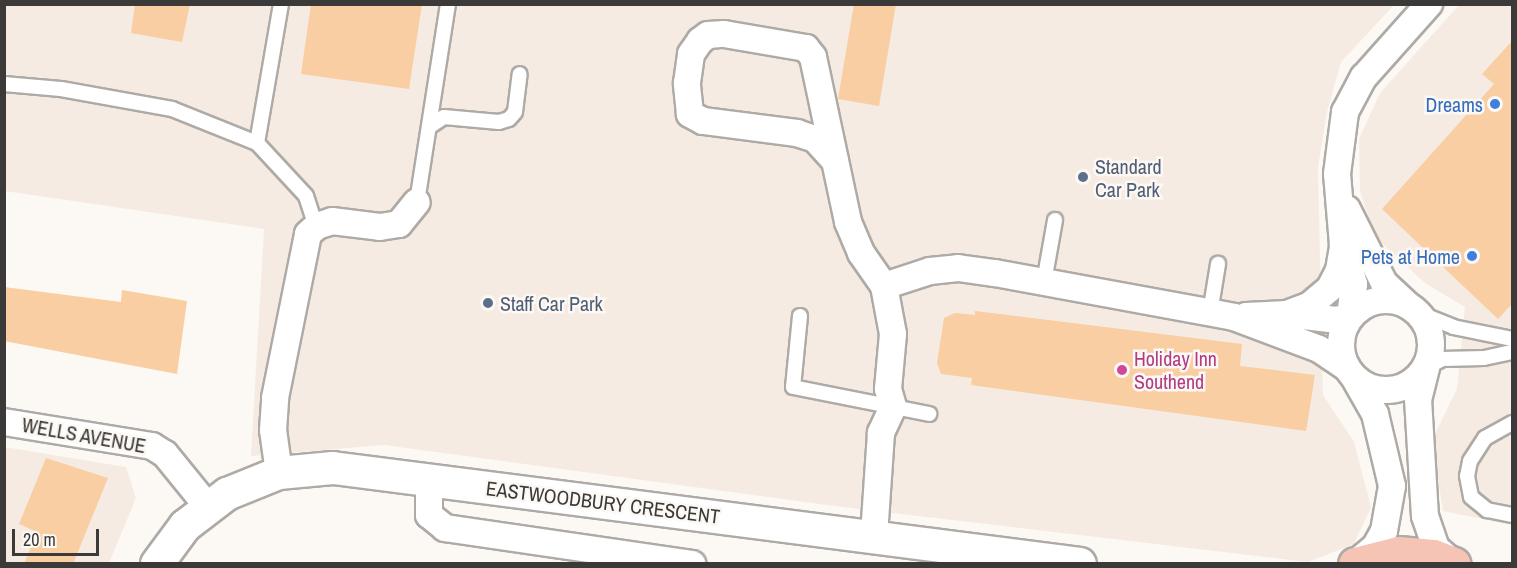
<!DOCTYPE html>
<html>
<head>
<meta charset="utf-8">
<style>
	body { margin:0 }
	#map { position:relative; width:1517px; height:568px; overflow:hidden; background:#fcf8f4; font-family:"Archivo Narrow",sans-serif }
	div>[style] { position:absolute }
	.built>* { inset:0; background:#f5ebe2 }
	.building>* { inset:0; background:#f8cea2 }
	.roads { filter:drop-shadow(2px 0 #aeaaa6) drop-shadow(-2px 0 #aeaaa6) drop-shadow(0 2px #aeaaa6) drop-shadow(0 -2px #aeaaa6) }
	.service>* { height:14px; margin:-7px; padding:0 7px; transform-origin:7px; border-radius:7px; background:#fff }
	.minor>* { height:26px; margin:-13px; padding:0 13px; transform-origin:13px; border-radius:13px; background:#fff }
	.minor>.ring { margin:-13px; padding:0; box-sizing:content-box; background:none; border:26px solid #fff; border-radius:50% }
	.tertiary>* { height:32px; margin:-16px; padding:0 16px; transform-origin:16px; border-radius:16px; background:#fff }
	.primary>* { height:33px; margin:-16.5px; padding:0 16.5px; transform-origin:16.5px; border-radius:16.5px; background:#f5c4b5 }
	.dots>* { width:16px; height:16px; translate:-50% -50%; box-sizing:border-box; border:3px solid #fcf8f4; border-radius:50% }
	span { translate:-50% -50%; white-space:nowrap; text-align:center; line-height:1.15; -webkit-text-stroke:5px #fcf8f4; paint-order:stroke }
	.shop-label { font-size:20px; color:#366cbe }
	.right { translate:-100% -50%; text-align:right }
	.service-label { font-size:20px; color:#4e5e75 }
	.left { translate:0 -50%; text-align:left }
	.hotel-label { font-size:20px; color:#b23c85 }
	.street-label { font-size:20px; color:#3c3a38 }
	.frame { position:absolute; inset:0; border:6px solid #3c3a38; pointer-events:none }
	.scale { position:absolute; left:12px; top:529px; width:87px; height:27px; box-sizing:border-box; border:3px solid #3c3a38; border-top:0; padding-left:8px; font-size:18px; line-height:21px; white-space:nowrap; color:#3c3a38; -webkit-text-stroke:4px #fcf8f4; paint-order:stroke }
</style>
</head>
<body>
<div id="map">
	<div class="built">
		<i style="clip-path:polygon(4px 5px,1394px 5px,1341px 62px,1327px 112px,1318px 167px,1323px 395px,1354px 442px,1371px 507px,1354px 544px,1308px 562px,842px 507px,384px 445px,251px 456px,264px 229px,5px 191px)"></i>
		<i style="clip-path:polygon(1459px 5px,1512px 5px,1512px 525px,1443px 511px,1432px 440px,1457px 389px,1465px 307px,1425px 283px,1375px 237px,1360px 191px,1359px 139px,1380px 93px)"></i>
		<i style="clip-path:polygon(4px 447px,126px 467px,136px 498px,109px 563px,5px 563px)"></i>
	</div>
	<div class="building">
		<i style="clip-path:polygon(135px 4px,190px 4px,182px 42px,131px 33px)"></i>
		<i style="clip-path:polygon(311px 4px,422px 4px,409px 89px,301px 74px)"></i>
		<i style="clip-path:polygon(854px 4px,896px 4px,879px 106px,838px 99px)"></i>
		<i style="clip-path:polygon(1512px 41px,1512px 304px,1498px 319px,1382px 209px,1494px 84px,1482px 74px)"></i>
		<i style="clip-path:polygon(4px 287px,121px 302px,122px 290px,187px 301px,177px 374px,4px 341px)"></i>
		<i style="clip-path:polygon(975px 311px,1242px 344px,1240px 366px,1315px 375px,1306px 431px,971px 385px,972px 378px,941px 374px,937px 363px,944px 318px,955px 313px,975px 315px)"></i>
		<i style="clip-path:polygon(46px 458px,108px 478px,73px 564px,24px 564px,37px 532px,19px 524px)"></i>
	</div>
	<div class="roads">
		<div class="service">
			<i style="left:4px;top:84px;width:57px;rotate:5deg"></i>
			<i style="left:61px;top:89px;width:113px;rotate:10.2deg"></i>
			<i style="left:172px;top:109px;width:92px;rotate:21.8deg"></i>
			<i style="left:257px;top:143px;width:72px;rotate:47.2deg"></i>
			<i style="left:306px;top:196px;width:36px;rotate:72deg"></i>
			<i style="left:429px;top:127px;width:18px;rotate:-34deg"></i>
			<i style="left:444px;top:117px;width:55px;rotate:5.2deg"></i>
			<i style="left:499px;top:122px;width:10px;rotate:-17deg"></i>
			<i style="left:509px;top:119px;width:9px;rotate:-49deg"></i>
			<i style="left:515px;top:112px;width:38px;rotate:-83deg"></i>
			<i style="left:257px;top:143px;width:141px;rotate:-80.2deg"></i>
			<i style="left:417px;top:202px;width:200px;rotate:-81.1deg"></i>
			<i style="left:1044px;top:282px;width:63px;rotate:-79.9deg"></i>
			<i style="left:1210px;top:313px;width:50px;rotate:-80.7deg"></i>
			<i style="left:1419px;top:313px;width:37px;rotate:22deg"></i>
			<i style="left:1453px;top:327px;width:60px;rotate:11.5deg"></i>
			<i style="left:800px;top:316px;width:71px;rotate:95.6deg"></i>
			<i style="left:793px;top:387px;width:139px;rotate:11.2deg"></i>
			<i style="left:1426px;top:368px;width:18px;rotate:-29deg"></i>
			<i style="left:1442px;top:359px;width:42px;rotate:-1.4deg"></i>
			<i style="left:1484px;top:358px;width:29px;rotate:-12deg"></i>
			<i style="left:1512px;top:423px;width:31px;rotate:151deg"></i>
			<i style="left:1485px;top:438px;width:27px;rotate:123deg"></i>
			<i style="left:1470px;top:461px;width:15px;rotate:101deg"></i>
			<i style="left:1467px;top:476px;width:21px;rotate:79deg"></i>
			<i style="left:1471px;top:497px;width:21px;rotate:39deg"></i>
			<i style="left:1487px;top:510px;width:25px;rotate:11deg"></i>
		</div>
		<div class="minor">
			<i style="left:835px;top:161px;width:30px;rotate:-132deg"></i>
			<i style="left:815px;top:139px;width:19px;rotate:-162deg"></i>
			<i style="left:797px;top:133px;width:95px;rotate:-172.7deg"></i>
			<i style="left:703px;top:121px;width:15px;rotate:-152deg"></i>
			<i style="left:690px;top:114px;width:31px;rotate:-96deg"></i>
			<i style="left:687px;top:83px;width:29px;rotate:-82deg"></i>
			<i style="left:691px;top:54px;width:16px;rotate:-55deg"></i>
			<i style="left:700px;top:41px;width:10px;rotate:-37deg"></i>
			<i style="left:708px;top:35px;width:16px;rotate:-4deg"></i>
			<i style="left:724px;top:34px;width:83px;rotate:9.7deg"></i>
			<i style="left:806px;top:48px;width:11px;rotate:52deg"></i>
			<i style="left:813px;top:57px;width:169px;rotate:78deg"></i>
			<i style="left:848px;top:222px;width:34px;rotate:67deg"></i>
			<i style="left:861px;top:253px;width:40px;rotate:55.1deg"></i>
			<i style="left:884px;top:286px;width:49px;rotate:79.4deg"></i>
			<i style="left:893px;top:334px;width:55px;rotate:95.2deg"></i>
			<i style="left:888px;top:389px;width:19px;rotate:74deg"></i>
			<i style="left:893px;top:407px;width:29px;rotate:115deg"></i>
			<i style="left:881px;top:433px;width:103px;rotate:93.9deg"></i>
			<i style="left:1347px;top:209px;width:83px;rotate:63.4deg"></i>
			<i style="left:1384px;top:283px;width:33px;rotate:43deg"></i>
			<i style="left:884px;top:286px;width:48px;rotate:-18.1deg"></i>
			<i style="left:930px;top:271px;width:28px;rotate:-6deg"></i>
			<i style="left:958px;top:268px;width:37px;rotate:8deg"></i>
			<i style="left:995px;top:273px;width:243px;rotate:10.4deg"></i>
			<i style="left:1234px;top:317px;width:91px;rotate:20.6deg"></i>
			<i style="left:1319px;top:349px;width:34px;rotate:34deg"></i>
			<i class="ring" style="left:1341px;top:300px;width:64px;height:64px"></i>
			<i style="left:1287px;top:314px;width:25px;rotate:-21deg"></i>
			<i style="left:1310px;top:305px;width:26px;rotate:-40deg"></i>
			<i style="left:1330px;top:288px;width:20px;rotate:-63deg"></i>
			<i style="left:1339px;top:270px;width:23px;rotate:-80deg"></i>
			<i style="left:1246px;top:316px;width:41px;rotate:-2.8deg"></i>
			<i style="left:1287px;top:314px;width:49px;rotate:7deg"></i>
			<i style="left:1336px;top:320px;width:14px;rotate:-12deg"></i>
			<i style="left:1350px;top:317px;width:33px;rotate:-83deg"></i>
			<i style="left:1354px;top:284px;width:41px;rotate:-105.8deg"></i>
			<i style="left:1343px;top:245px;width:71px;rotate:-94.8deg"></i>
			<i style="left:1337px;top:174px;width:63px;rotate:-82.6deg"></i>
			<i style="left:1345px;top:112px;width:40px;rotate:-62deg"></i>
			<i style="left:1364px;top:77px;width:98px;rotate:-48.3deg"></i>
			<i style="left:1426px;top:368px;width:32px;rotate:104deg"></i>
			<i style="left:1418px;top:399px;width:117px;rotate:86.6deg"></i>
			<i style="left:1425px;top:516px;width:34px;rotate:71deg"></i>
			<i style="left:1436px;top:548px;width:23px;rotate:41deg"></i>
			<i style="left:1354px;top:377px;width:43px;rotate:60.4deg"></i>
			<i style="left:1375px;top:414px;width:74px;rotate:76.7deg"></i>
			<i style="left:1392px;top:486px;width:46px;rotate:100.1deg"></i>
			<i style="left:1384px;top:531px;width:18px;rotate:119deg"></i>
			<i style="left:1375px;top:547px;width:23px;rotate:140deg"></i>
			<i style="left:4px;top:422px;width:150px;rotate:9.2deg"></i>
			<i style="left:152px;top:446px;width:15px;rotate:32deg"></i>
			<i style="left:165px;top:454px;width:68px;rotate:50.9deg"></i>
			<i style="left:279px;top:473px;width:43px;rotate:-97.9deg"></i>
			<i style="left:273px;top:430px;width:32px;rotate:-86deg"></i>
			<i style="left:275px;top:398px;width:167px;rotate:-78.6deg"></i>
			<i style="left:308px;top:234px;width:12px;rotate:-42deg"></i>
			<i style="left:317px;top:226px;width:16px;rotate:-18deg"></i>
			<i style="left:332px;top:221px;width:48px;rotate:7.1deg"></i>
			<i style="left:380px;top:227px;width:19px;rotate:-9deg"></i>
			<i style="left:399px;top:224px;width:28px;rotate:-51deg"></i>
			<i style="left:429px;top:479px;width:36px;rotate:90deg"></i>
			<i style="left:429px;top:515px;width:21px;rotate:39deg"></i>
			<i style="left:445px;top:528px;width:250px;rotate:8.3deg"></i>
		</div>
		<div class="tertiary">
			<i style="left:157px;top:564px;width:47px;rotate:-53.6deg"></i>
			<i style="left:185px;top:526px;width:53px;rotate:-37.3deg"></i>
			<i style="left:227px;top:494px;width:56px;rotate:-22deg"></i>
			<i style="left:279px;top:473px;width:54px;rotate:-5.3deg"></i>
			<i style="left:333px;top:468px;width:753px;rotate:7.32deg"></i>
		</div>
		<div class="primary">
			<i style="left:1355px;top:564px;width:44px;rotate:-14.3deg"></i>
			<i style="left:1398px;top:553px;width:35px;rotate:5deg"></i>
			<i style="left:1433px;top:556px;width:22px;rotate:21deg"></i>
		</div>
	</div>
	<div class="dots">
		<i style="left:1495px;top:104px;background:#3f7fe0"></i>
		<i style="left:1083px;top:177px;background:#5c6f8a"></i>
		<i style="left:1472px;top:256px;background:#3f7fe0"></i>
		<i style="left:488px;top:303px;background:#5c6f8a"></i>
		<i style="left:1122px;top:370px;background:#d1479c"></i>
	</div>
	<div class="shop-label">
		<span class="right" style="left:1483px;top:104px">Dreams</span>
		<span class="right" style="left:1460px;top:256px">Pets at Home</span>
	</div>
	<div class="service-label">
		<span class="left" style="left:1095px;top:178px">Standard<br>Car Park</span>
		<span class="left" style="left:500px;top:303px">Staff Car Park</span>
	</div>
	<div class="hotel-label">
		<span class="left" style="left:1134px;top:370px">Holiday Inn<br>Southend</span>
	</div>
	<div class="street-label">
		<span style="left:84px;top:435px;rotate:10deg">WELLS AVENUE</span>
		<span style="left:603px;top:502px;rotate:7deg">EASTWOODBURY CRESCENT</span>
	</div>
	<div class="frame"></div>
	<div class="scale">20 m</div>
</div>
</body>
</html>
